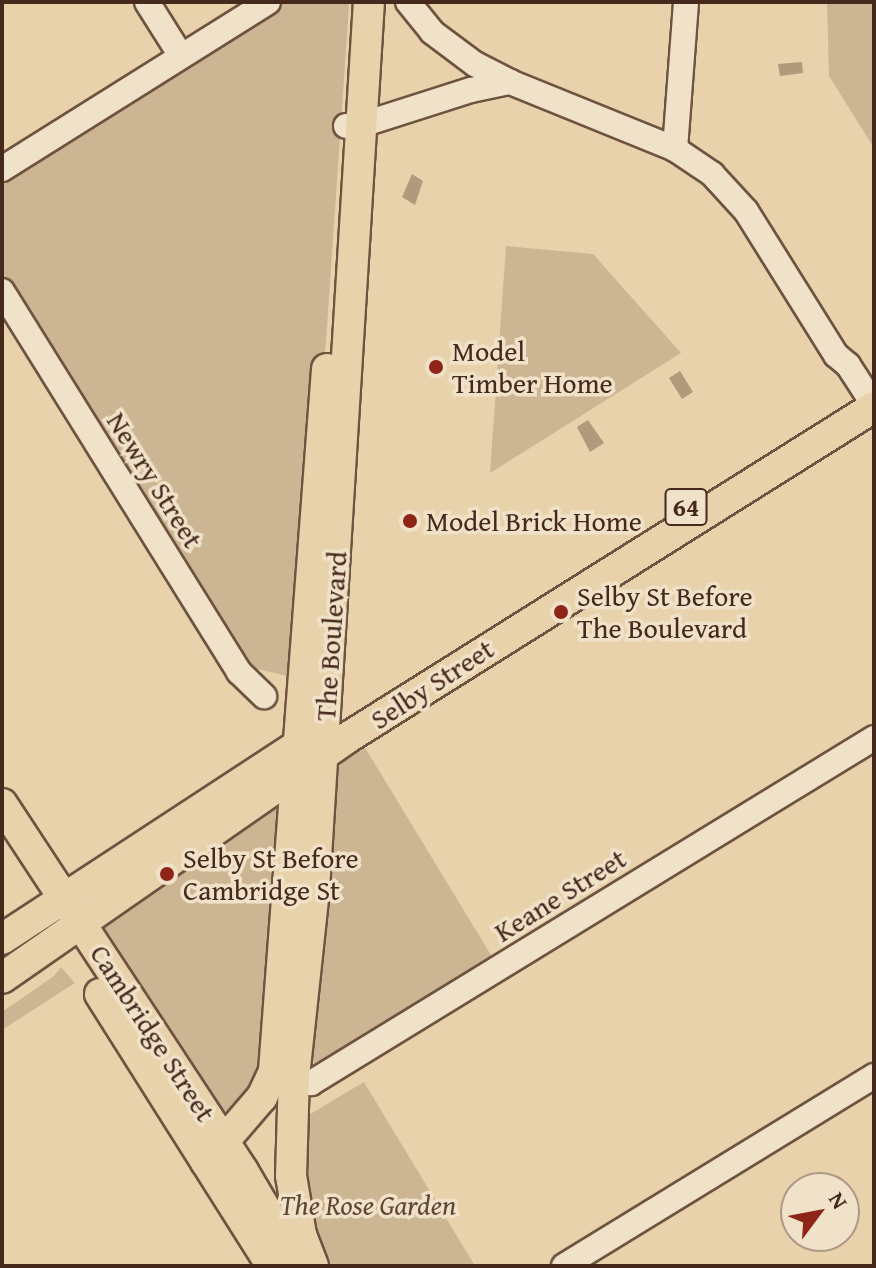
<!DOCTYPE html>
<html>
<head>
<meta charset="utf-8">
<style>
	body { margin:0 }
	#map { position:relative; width:876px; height:1268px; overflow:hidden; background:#e8d2ab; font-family:"Gentium Book Plus",serif }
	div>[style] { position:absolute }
	.green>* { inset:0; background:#ccb593 }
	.water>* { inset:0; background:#b1997b }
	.roads { filter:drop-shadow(2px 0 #6e5340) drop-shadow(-2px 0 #6e5340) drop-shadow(0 2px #6e5340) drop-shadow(0 -2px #6e5340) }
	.minor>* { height:24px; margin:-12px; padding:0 12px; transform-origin:12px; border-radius:12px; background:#f0e2c8 }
	.major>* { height:30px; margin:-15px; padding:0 15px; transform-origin:15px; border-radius:15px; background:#e8d2ab }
	.dots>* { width:22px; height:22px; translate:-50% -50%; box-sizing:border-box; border:4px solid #f0e2c8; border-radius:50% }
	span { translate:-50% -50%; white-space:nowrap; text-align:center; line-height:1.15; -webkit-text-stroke:7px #f0e2c8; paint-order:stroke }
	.shield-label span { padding:2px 6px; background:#f0e2c8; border:2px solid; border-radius:6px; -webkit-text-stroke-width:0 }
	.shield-label { font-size:26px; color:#46291d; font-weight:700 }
	.poi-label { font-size:28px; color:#46291d }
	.left { translate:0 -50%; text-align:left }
	.street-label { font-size:28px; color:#46291d }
	.park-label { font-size:28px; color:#614535; font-style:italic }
	.frame { position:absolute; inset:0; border:4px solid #46291d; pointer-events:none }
	.north { position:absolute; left:780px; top:1172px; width:80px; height:80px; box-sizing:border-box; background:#f0e2c8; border:2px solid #ac9884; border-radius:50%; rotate:58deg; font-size:22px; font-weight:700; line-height:32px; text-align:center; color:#46291d }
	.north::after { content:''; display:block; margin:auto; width:28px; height:36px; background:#8f2418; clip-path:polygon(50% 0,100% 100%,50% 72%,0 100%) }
</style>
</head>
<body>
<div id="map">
	<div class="green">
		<i style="clip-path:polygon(283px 2px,348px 2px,349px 6px,326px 341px,292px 677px,249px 667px,2px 271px,2px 178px)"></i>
		<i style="clip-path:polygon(827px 2px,874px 2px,874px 148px,829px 76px)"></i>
		<i style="clip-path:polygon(506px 246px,593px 254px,681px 353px,490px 473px)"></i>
		<i style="clip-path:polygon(364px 746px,494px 960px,330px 1059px,314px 1063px,310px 1062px,335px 788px,340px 763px)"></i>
		<i style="clip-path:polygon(268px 806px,281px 813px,274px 1032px,256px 1087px,233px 1111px,221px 1110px,100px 928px,103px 921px)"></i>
		<i style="clip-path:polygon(61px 967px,75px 983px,2px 1030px,2px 1012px,54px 976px)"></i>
		<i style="clip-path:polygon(364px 1082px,475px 1266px,325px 1266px,312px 1234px,305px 1178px,307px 1116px)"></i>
	</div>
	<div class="water">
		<i style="clip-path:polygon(802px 62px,803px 73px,780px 76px,778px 64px)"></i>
		<i style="clip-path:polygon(412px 174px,423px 181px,415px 205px,402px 197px)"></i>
		<i style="clip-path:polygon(680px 371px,693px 392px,682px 399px,669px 378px)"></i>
		<i style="clip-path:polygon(588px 420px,604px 443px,590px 452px,577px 427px)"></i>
	</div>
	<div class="roads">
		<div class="minor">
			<i style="left:147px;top:2px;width:64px;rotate:57.8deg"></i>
			<i style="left:408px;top:2px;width:38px;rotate:51deg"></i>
			<i style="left:432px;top:32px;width:54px;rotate:36.7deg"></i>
			<i style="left:475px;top:64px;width:39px;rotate:27deg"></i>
			<i style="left:510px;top:82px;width:178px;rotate:22.1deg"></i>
			<i style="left:675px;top:149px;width:45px;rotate:34deg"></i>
			<i style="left:712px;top:174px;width:50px;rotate:47.4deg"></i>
			<i style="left:746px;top:211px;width:170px;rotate:58deg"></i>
			<i style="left:836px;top:355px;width:16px;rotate:40deg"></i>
			<i style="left:848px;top:365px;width:33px;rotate:57deg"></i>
			<i style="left:346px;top:126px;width:15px;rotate:-4deg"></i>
			<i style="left:361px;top:125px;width:115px;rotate:-17.7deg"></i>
			<i style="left:471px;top:90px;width:40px;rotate:-12deg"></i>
			<i style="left:675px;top:149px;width:147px;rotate:-85.7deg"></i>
			<i style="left:2px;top:169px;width:314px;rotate:-32.1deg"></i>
			<i style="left:2px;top:291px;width:449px;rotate:58.1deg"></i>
			<i style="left:239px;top:672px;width:35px;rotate:44deg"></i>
			<i style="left:280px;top:1072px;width:33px;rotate:20deg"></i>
			<i style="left:311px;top:1083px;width:660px;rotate:-31.5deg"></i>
			<i style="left:564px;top:1266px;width:364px;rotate:-31.5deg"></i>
		</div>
		<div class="major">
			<i style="left:2px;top:804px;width:439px;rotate:56.7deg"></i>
			<i style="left:243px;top:1171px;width:110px;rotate:59.5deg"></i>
			<i style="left:2px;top:939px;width:366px;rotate:-33.2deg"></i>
			<i style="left:2px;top:978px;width:420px;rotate:-34.8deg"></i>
			<i style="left:347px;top:738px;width:622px;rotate:-32.13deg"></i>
			<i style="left:100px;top:994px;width:322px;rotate:57.7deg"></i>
			<i style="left:206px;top:1162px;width:86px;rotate:-49.3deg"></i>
			<i style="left:262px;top:1097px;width:29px;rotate:-65deg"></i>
			<i style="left:274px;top:1071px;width:704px;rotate:-85.68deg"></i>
			<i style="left:313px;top:1266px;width:33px;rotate:-111deg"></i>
			<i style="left:301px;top:1235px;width:60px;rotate:-99.6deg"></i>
			<i style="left:291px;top:1176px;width:99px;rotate:-88.3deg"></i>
			<i style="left:294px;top:1077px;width:188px;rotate:-83.9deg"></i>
			<i style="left:314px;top:890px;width:890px;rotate:-86.46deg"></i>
		</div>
	</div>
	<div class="dots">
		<i style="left:436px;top:367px;background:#8f2418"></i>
		<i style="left:410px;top:521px;background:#8f2418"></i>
		<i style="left:561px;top:612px;background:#8f2418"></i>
		<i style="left:167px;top:874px;background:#8f2418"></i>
	</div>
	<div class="shield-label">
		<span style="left:686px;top:507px">64</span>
	</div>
	<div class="poi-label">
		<span class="left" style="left:452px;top:367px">Model<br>Timber Home</span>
		<span class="left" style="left:426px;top:521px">Model Brick Home</span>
		<span class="left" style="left:577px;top:612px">Selby St Before<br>The Boulevard</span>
		<span class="left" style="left:183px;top:874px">Selby St Before<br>Cambridge St</span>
	</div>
	<div class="street-label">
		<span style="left:155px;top:480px;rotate:58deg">Newry Street</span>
		<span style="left:331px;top:636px;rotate:-86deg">The Boulevard</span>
		<span style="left:432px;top:684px;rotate:-33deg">Selby Street</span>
		<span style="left:560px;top:895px;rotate:-32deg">Keane Street</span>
		<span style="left:153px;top:1033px;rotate:57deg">Cambridge Street</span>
	</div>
	<div class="park-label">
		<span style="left:368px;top:1205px">The Rose Garden</span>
	</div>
	<div class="frame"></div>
	<div class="north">N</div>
</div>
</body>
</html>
